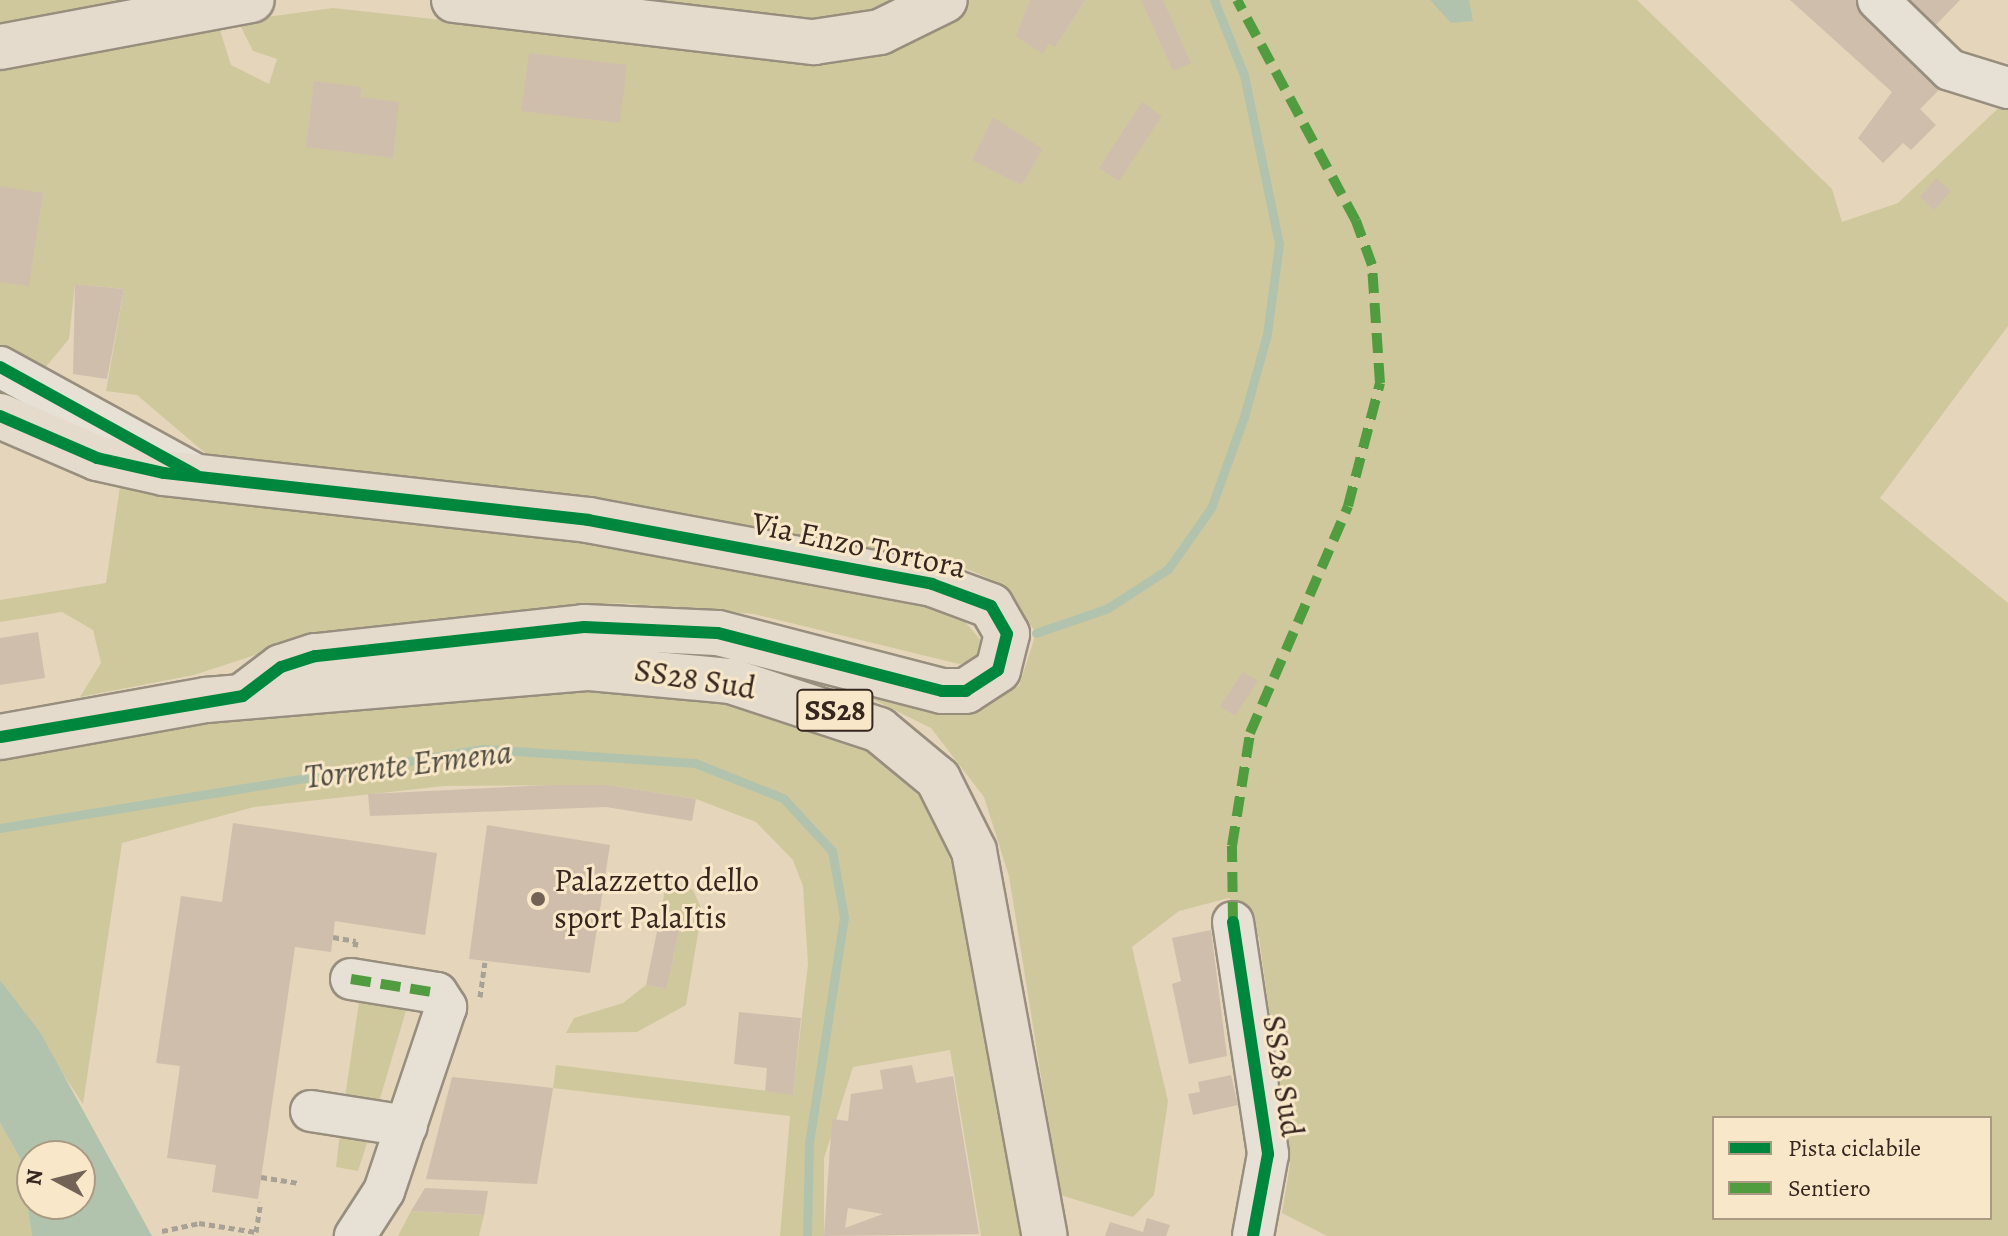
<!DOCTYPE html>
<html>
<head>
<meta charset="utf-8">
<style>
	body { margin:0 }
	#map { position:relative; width:2008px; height:1236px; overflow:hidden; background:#e4d5bb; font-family:Alegreya,serif }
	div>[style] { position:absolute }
	.green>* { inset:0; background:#d0c89d }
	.water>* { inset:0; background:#b2c3ad }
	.stream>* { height:9px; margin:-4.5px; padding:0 4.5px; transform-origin:4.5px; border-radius:4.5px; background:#b2c3ad }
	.building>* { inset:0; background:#d0beac }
	.path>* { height:5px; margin-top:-2.5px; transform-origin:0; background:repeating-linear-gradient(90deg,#a8a196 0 6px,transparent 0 10px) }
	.roads { filter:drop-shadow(2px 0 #988e7e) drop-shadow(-2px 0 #988e7e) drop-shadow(0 2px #988e7e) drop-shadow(0 -2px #988e7e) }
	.minor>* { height:40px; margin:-20px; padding:0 20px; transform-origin:20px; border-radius:20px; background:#e7e0d4 }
	.major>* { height:44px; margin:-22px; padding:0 22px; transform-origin:22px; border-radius:22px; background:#e4dbcc }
	.quiet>* { height:10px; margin-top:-5px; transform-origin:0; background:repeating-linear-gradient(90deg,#519c3f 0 20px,transparent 0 30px) }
	.cycleway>* { height:12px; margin:-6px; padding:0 6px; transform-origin:6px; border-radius:6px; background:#00873e }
	.dots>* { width:22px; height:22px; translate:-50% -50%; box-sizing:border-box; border:4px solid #f8e7c8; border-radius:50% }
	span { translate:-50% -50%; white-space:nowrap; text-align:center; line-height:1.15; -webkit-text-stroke:6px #f8e7c8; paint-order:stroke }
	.shield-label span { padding:2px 6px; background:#f8e7c8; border:2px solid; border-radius:6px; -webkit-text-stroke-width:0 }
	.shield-label { font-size:30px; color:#35261f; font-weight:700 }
	.street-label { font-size:32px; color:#35261f }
	.poi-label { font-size:32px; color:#35261f }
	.left { translate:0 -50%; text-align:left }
	.water-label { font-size:34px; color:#4f4b41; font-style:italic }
	.legend { position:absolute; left:1712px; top:1116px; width:280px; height:104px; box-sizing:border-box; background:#f8e7c8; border:2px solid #aa9a84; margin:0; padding:10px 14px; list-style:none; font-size:24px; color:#35261f }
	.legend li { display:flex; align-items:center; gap:16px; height:40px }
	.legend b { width:40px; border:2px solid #aa9a84 }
	.north { position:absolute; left:16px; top:1140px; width:80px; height:80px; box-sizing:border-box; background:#f8e7c8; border:2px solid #aa9a84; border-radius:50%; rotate:277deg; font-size:22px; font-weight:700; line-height:32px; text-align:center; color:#35261f }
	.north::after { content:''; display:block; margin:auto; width:28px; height:36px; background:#726356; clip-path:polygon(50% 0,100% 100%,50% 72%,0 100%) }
</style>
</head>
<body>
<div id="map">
	<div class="green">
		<i style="clip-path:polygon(0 0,148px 0,0 29px)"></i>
		<i style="clip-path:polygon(607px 0,914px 0,826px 25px)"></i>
		<i style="clip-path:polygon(evenodd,970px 0,1637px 0,1832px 189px,1842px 222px,1898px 203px,2008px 99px,2008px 326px,1880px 498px,2008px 603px,2008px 1236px,1327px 1236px,1282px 1213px,1290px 1165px,1259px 937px,1229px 898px,1179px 911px,1132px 947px,1168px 1101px,1154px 1195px,1133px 1217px,1060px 1195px,1009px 876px,984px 797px,931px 728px,864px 695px,960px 714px,1019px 686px,1036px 633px,1006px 586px,949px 561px,613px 503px,211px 458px,137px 395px,106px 391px,124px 289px,75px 284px,69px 339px,40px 374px,0 354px,0 63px,218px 24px,231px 65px,269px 84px,277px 59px,253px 51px,238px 21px,333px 8px,514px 28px,942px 22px,970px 0,1714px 1118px,1990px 1118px,1990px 1218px,1714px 1218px,1714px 1118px)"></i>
		<i style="clip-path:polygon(120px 486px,578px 536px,889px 595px,960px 616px,985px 645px,972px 662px,959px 664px,754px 614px,619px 603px,313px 636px,194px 675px,80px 697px,101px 663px,93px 630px,62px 612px,0 622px,0 600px,106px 583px)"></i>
		<i style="clip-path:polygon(598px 685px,732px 703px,869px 749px,927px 804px,958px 878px,1022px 1236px,981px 1236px,950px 1050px,853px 1067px,824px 1158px,824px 1236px,780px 1236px,790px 1116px,553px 1088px,556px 1065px,793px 1094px,808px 964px,803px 886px,793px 860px,756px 822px,696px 799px,608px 785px,444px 786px,254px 807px,122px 843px,83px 1104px,0 980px,0 761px,188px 723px)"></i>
		<i style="clip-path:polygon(667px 879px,693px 890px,702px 910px,686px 1005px,637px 1032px,566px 1033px,574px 1018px,623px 1003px,646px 985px,667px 989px,681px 921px,660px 917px)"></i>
		<i style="clip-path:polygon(360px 996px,408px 1004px,379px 1102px,345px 1097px)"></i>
		<i style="clip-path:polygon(0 1123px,20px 1158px,32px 1236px,0 1236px)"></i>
		<i style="clip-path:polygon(340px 1133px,369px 1137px,358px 1171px,336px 1167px)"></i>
		<i style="clip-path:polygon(411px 1211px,484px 1215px,479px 1236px,398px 1236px)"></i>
	</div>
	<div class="water">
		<i style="clip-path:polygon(1430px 0,1469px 0,1473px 21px,1451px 23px)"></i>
		<i style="clip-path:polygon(evenodd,0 980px,40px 1032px,152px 1236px,32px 1236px,20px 1158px,0 1123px,0 980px,32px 1156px,80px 1156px,80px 1204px,32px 1204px,32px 1156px)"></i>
	</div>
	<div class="stream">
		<i style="left:1036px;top:633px;width:76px;rotate:-19.1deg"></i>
		<i style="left:1108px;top:608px;width:72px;rotate:-33deg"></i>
		<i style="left:1168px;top:569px;width:75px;rotate:-54.8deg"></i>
		<i style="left:1211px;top:508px;width:97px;rotate:-70.1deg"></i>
		<i style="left:1244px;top:417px;width:86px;rotate:-74.5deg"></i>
		<i style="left:1267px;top:334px;width:91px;rotate:-82.4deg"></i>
		<i style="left:1279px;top:244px;width:173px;rotate:-101.7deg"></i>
		<i style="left:1244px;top:75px;width:81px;rotate:-111.8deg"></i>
		<i style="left:0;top:828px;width:491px;rotate:-9.3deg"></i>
		<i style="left:485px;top:749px;width:210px;rotate:3.8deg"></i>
		<i style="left:695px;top:763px;width:95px;rotate:21.7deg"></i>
		<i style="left:783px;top:798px;width:72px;rotate:47.2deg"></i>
		<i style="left:832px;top:851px;width:67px;rotate:79.7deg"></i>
		<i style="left:844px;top:917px;width:228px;rotate:98.8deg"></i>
		<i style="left:809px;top:1142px;width:94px;rotate:91.2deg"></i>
	</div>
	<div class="building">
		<i style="clip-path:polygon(1030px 0,1085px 0,1055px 47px,1049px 43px,1043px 54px,1016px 36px)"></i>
		<i style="clip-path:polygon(1141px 0,1163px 0,1191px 63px,1173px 71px)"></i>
		<i style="clip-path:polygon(1790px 0,1865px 0,1947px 82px,1920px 109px,1936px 125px,1911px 150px,1903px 143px,1883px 163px,1858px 138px,1892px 92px)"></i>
		<i style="clip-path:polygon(1894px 0,1960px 0,1928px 33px)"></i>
		<i style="clip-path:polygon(529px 53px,627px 65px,620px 123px,521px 111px)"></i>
		<i style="clip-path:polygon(314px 81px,362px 87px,360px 97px,399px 102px,393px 158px,306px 147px)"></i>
		<i style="clip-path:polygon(1142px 102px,1162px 116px,1119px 181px,1099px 168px)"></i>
		<i style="clip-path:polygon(993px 117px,1043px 149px,1021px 185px,972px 160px)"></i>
		<i style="clip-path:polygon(1936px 178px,1951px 191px,1934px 210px,1920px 197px)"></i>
		<i style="clip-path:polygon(0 186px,43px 193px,29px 286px,0 282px)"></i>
		<i style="clip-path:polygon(75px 284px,124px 289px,107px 379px,73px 374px)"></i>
		<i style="clip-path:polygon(38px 632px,45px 678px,0 685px,0 638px)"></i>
		<i style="clip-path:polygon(1243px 672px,1258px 681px,1235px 716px,1220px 706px)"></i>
		<i style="clip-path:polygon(550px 785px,608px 785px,696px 799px,692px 821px,606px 807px,370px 816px,368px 794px)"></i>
		<i style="clip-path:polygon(233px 823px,437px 853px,425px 935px,335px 921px,331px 952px,295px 947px,258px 1199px,212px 1192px,216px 1165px,167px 1158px,180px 1066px,156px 1063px,181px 896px,222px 902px)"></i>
		<i style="clip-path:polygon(487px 825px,610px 845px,590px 973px,469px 959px)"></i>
		<i style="clip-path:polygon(660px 917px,681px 921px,667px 989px,646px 985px)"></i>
		<i style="clip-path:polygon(1211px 930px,1227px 1056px,1189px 1064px,1172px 984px,1181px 981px,1172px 938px)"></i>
		<i style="clip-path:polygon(739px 1012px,801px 1018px,793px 1095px,765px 1091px,767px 1068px,734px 1064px)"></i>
		<i style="clip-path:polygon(evenodd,912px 1065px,916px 1083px,953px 1076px,979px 1234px,824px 1236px,832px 1119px,848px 1121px,851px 1094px,883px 1089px,880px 1070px,912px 1065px,848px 1208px,883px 1214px,845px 1228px,848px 1208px)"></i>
		<i style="clip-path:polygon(1231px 1075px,1238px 1105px,1193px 1115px,1188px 1094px,1200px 1092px,1198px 1082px)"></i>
		<i style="clip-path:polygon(452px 1077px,553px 1088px,537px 1184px,426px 1179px)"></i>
		<i style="clip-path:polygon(425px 1188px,488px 1191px,484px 1215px,411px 1211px)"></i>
		<i style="clip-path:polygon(1147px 1218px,1170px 1225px,1166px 1236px,1105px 1236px,1110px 1222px,1143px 1232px)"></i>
	</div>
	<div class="path">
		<i style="left:333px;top:937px;width:23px;rotate:10deg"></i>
		<i style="left:356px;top:941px;width:6px;rotate:99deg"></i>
		<i style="left:480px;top:997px;width:35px;rotate:-82deg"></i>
		<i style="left:261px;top:1177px;width:39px;rotate:9deg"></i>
		<i style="left:162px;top:1231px;width:38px;rotate:-12deg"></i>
		<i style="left:199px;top:1223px;width:58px;rotate:9deg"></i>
		<i style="left:256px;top:1232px;width:30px;rotate:-81deg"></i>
	</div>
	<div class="roads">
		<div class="minor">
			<i style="left:1878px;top:0;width:100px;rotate:44.2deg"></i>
			<i style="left:1950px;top:70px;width:61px;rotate:17.2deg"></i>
			<i style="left:0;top:367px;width:228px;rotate:28.8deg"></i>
			<i style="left:1233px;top:922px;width:235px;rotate:81.4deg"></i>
			<i style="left:1268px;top:1154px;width:83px;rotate:100.4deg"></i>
			<i style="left:351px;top:979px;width:87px;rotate:9.2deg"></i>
			<i style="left:437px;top:993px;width:17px;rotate:57deg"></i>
			<i style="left:446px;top:1007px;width:194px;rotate:108.6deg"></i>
			<i style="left:384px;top:1191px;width:54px;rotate:122.8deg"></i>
			<i style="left:311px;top:1111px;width:97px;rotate:8.9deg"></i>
		</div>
		<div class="major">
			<i style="left:454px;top:0;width:362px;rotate:6.7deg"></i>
			<i style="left:814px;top:42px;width:67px;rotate:-8.6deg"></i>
			<i style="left:880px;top:32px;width:72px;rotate:-26.2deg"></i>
			<i style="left:0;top:47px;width:256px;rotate:-10.6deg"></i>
			<i style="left:0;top:416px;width:106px;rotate:23.4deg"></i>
			<i style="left:97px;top:458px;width:69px;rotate:12.6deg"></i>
			<i style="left:164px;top:473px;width:427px;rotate:6.3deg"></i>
			<i style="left:588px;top:520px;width:350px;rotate:10.5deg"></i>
			<i style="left:932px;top:584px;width:63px;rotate:20.4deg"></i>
			<i style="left:991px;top:606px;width:32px;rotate:60deg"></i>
			<i style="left:1007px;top:634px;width:37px;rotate:104deg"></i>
			<i style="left:998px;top:670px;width:38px;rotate:147deg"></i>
			<i style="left:966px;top:691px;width:24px;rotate:180deg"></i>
			<i style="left:942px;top:691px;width:232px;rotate:-165.5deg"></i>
			<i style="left:717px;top:633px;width:133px;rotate:-177.4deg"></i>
			<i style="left:584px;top:627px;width:271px;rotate:173.8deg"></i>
			<i style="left:315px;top:656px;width:36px;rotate:162deg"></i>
			<i style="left:281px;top:667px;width:48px;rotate:142.7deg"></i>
			<i style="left:0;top:737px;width:209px;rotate:-10.2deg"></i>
			<i style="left:206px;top:700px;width:385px;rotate:-4.8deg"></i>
			<i style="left:590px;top:668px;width:142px;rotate:5.3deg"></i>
			<i style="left:731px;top:681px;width:156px;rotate:18.3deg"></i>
			<i style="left:879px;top:730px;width:77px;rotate:39.7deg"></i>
			<i style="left:938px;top:779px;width:80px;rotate:63.4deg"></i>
			<i style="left:974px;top:851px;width:391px;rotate:79.6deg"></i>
		</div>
	</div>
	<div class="quiet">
		<i style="left:1233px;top:922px;width:76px;rotate:-90.8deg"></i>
		<i style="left:1232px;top:846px;width:114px;rotate:-80.9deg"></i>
		<i style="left:1250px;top:733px;width:247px;rotate:-66.6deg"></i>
		<i style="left:1348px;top:506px;width:127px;rotate:-75.4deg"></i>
		<i style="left:1380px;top:383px;width:118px;rotate:-93.9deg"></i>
		<i style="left:1372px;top:265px;width:47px;rotate:-110deg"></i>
		<i style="left:1356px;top:221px;width:251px;rotate:-118.3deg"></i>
		<i style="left:351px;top:979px;width:87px;rotate:9.2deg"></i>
	</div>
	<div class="cycleway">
		<i style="left:0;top:367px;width:224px;rotate:28.9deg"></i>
		<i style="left:0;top:416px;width:106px;rotate:23.4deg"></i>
		<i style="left:97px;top:458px;width:69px;rotate:12.6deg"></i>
		<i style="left:164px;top:473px;width:427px;rotate:6.3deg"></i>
		<i style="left:588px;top:520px;width:350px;rotate:10.5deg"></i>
		<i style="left:932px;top:584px;width:63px;rotate:20.4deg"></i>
		<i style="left:991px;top:606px;width:32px;rotate:60deg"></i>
		<i style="left:1007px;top:634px;width:37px;rotate:104deg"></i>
		<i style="left:998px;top:670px;width:38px;rotate:147deg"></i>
		<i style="left:966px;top:691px;width:24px;rotate:180deg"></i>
		<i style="left:942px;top:691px;width:232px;rotate:-165.5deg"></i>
		<i style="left:717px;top:633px;width:133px;rotate:-177.4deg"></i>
		<i style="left:584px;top:627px;width:271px;rotate:173.8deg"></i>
		<i style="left:315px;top:656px;width:36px;rotate:162deg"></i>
		<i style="left:281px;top:667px;width:48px;rotate:142.7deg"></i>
		<i style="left:243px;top:696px;width:246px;rotate:170.4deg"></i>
		<i style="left:1233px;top:922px;width:235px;rotate:81.4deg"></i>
		<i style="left:1268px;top:1154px;width:83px;rotate:100.4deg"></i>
	</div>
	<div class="dots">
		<i style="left:538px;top:899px;background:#726356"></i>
	</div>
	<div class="shield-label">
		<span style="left:835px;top:710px">SS28</span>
	</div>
	<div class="street-label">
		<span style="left:859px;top:545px;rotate:12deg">Via Enzo Tortora</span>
		<span style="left:695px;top:679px;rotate:9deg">SS28 Sud</span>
		<span style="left:1283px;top:1076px;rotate:81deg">SS28 Sud</span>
	</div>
	<div class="poi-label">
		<span class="left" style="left:554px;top:899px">Palazzetto dello<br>sport PalaItis</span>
	</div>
	<div class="water-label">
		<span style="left:408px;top:764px;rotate:-7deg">Torrente Ermena</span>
	</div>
	<ul class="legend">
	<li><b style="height:10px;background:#00873e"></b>Pista ciclabile</li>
	<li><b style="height:10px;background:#519c3f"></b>Sentiero</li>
	</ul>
	<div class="north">N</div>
</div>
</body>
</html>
